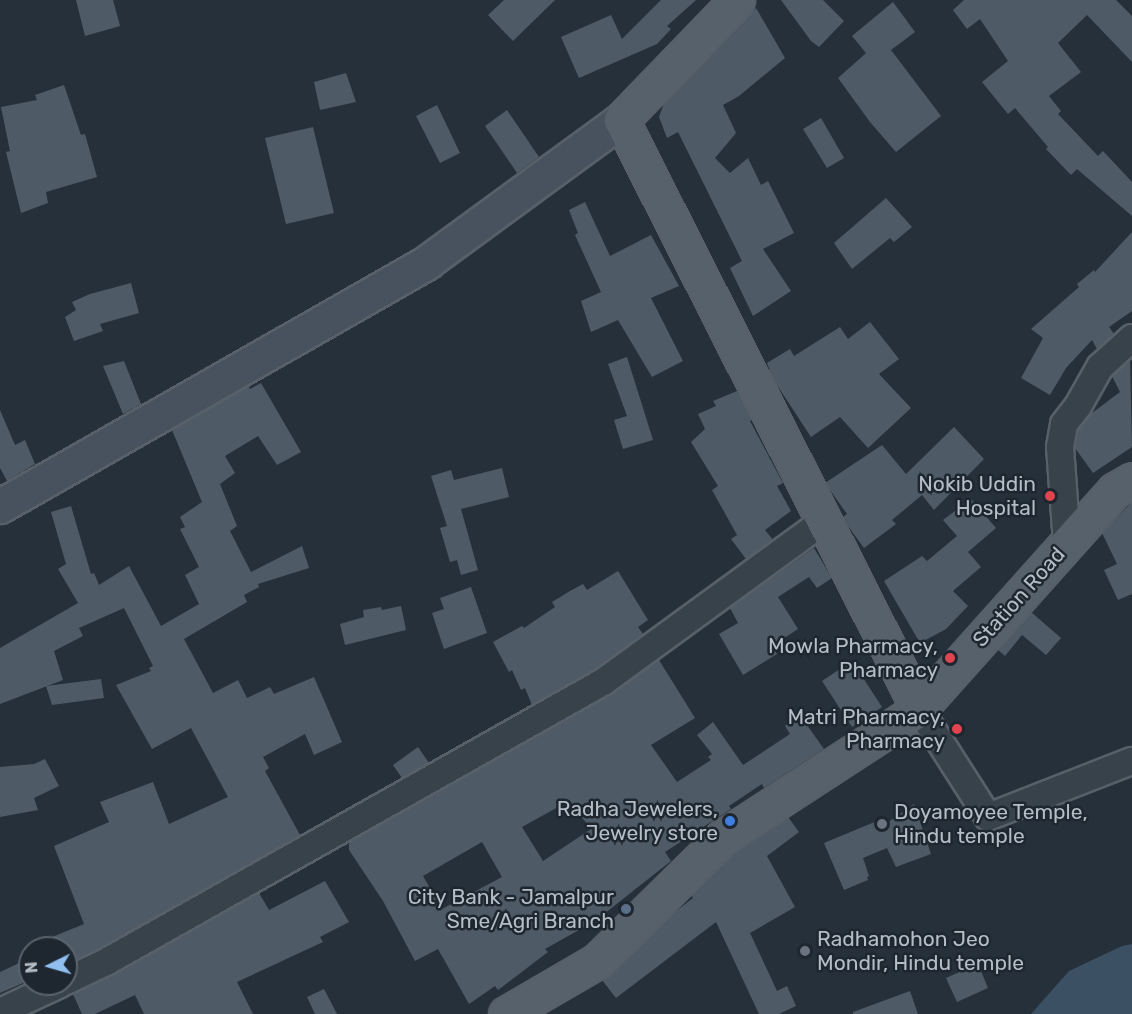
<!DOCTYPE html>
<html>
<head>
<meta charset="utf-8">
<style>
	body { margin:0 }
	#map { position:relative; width:1132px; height:1014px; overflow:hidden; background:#25303b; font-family:Rubik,sans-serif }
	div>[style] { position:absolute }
	.water>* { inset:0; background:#3c5063 }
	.building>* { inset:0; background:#4e5b66 }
	.roads { filter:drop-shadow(2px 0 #576069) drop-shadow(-2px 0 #576069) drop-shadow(0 2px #576069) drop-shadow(0 -2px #576069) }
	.street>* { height:26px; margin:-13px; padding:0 13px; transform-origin:13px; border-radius:13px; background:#38424b }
	.secondary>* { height:33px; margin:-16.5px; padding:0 16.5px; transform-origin:16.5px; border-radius:16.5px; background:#47525e }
	.primary>* { height:33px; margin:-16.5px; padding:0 16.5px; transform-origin:16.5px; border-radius:16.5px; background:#57616b }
	.dots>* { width:16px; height:16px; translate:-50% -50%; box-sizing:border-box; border:3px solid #1e2730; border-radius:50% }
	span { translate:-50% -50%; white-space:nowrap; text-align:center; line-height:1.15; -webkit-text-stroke:5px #1e2730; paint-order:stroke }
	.poi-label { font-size:21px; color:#b4bdc7 }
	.right { translate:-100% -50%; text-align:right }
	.left { translate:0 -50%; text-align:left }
	.street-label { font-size:21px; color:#b4bdc7 }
	.north { position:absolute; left:18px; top:936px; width:60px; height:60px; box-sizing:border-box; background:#1e2730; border:2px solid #5a636c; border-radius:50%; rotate:265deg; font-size:16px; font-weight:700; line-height:24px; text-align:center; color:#b4bdc7 }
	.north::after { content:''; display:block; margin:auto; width:21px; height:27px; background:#90bff0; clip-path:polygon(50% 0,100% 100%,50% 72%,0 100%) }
</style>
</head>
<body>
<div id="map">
	<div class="water">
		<i style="clip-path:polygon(1132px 944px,1132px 1014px,1031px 1014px,1069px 971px,1122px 946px)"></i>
	</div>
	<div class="building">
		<i style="clip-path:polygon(76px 0,113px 0,120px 26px,85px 36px)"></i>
		<i style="clip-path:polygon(504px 0,555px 0,513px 41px,488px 15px)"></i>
		<i style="clip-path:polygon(661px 0,696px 0,667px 26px,671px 29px,657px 44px,579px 78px,561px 37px,611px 15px,622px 39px)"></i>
		<i style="clip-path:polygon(781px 0,823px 0,844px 21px,819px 47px,811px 41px)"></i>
		<i style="clip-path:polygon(964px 0,1116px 0,1132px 16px,1132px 62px,1087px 15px,1058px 43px,1081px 72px,1049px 96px,1061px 111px,1058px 114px,1098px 156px,1103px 151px,1132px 182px,1132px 216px,1077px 169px,1071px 175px,1046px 149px,1048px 147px,1015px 108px,1008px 114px,982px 82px,1008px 61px,980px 19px,967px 29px,953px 10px)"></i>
		<i style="clip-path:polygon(893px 2px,915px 32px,891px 50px,941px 116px,896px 152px,870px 122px,838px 78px,866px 53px,852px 36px)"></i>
		<i style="clip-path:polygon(756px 8px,785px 58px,739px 96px,723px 105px,736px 133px,715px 158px,730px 173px,748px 158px,761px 185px,768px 181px,794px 233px,763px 249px,791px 291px,753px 316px,730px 268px,742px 261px,678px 132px,667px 138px,659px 117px,664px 103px)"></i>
		<i style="clip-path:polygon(346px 73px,356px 102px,320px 110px,314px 82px)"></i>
		<i style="clip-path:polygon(64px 85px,81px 135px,85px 134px,97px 177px,46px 192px,48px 203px,21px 213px,6px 152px,10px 151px,1px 107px,37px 100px,35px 95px)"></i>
		<i style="clip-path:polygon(437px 105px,460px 153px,440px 163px,416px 116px)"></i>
		<i style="clip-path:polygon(507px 110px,539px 157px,517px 173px,485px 126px)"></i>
		<i style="clip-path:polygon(821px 118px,844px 158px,827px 168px,803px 129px)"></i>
		<i style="clip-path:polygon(313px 127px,334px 213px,286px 224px,265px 138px)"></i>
		<i style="clip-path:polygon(886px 198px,912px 227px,894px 242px,890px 238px,852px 269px,834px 243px)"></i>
		<i style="clip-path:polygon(585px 202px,610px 256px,651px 235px,679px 286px,651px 298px,683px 361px,652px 377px,618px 320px,591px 332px,581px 301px,601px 292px,575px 235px,578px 233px,569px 210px)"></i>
		<i style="clip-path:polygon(1132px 232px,1132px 311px,1109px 327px,1114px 334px,1097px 349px,1092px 340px,1066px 368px,1050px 395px,1021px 378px,1043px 338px,1031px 329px,1079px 287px,1077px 284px,1094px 270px,1095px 272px)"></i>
		<i style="clip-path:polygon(131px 283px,139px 313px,100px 324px,103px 331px,74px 341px,65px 317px,76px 310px,72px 302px,90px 294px)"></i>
		<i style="clip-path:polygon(870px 322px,899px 359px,879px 374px,911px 408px,868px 448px,840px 417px,811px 437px,773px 379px,767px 363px,790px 349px,794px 356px,840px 327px,848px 339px)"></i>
		<i style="clip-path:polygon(627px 357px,653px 440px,623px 449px,614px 420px,627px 416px,608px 364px)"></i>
		<i style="clip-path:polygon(1130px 360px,1132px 447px,1093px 473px,1075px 448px,1078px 430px,1092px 413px,1120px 392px,1112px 376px)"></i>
		<i style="clip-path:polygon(124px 361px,141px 404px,123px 414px,103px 366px)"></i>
		<i style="clip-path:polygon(261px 383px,301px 452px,277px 465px,258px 436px,225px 456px,235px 473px,220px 484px,237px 526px,230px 531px,251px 572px,302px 546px,309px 568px,258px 584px,259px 587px,244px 595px,247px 602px,184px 639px,213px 693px,238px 680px,247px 698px,270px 687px,274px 694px,314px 677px,342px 742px,314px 755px,305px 734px,263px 757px,269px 768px,265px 771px,300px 835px,99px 949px,66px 964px,66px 948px,42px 948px,40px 942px,84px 924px,54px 846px,109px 822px,100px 802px,153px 782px,169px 824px,228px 797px,191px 728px,152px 749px,116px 685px,151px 671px,149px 668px,153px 666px,124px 608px,79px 628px,83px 636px,54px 651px,63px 680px,0 704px,0 648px,78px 603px,58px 569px,66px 564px,51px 512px,71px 506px,91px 574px,94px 573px,99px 585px,129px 566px,161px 626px,199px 604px,185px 575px,199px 567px,180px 529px,185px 527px,180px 517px,202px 502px,172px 430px,248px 386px,250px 389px)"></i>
		<i style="clip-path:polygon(737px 391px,752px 420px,750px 421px,783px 483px,777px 486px,791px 511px,765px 530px,773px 540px,746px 559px,731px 539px,737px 535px,712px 490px,718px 486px,691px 442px,705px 429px,698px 414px,716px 406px,713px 401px)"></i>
		<i style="clip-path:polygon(0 410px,15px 445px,25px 440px,35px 464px,7px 481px,0 468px)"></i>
		<i style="clip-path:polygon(954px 427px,984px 459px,934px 510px,922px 495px,892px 520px,896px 524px,864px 548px,848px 526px,843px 517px,847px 514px,825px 483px,882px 445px,906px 474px)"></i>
		<i style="clip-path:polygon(502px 468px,509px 497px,461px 509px,478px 570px,461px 575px,457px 560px,450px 562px,440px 528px,447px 526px,431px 476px,451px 470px,454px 480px)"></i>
		<i style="clip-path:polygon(971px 499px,996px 528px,968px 552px,981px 567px,953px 591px,968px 606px,946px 629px,920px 643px,884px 581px,922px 556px,927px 561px,957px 536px,943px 520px)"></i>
		<i style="clip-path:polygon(1132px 502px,1132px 594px,1118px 600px,1104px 570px,1117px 564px,1102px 533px)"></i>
		<i style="clip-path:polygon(814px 548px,832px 578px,817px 588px,809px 577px,778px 597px,798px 629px,772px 646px,777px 654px,743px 675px,719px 634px,738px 623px,730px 608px)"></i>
		<i style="clip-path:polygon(618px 571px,648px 620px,638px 627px,643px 634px,595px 669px,532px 705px,525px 688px,521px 690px,512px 670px,509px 672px,493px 642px,522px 626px,524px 628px,555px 607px,552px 602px,570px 591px,583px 584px,587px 590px)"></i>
		<i style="clip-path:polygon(471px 587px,487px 633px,444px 649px,432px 613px,444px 609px,440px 598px)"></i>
		<i style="clip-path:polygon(401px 606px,406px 630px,345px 645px,340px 624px,364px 617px,363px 610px,381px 607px,382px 610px)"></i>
		<i style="clip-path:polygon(1031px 612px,1061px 638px,1046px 655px,1022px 635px,1005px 656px,997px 649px)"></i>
		<i style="clip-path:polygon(evenodd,659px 660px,695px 718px,651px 745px,677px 782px,711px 760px,708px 757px,712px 754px,697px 735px,713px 722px,743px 765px,790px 734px,785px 726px,799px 714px,824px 749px,764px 788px,762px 784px,729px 806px,731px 809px,665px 852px,671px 861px,595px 921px,545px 949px,548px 952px,498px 990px,495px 986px,469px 1004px,438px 949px,415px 961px,383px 901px,349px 850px,349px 842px,610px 695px,659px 660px,569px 801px,591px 829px,543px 861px,522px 827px,569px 801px,659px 660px,482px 842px,502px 877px,442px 909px,423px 876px,482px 842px)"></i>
		<i style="clip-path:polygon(852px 661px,882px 707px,852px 727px,822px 681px)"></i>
		<i style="clip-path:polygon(101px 679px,104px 698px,52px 705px,46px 686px)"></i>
		<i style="clip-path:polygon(418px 747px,429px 763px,402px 778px,393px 765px)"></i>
		<i style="clip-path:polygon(45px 759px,59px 786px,34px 798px,38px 810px,0 817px,0 767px,34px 764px)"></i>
		<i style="clip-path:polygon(914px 804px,931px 854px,896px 867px,887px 848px,863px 858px,869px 876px,867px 877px,868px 880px,844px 890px,824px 843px,877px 821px,881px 827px)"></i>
		<i style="clip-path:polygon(788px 817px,799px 832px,767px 856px,795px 907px,750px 933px,777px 991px,787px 986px,796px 1006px,779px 1014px,759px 1014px,716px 922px,616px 998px,602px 980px,671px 915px,693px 898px,691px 895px,735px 852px)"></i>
		<i style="clip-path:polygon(325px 881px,349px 922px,320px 937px,323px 942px,237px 982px,253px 1014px,144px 1014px,135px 995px,95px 1014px,82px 1014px,73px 994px,113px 975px,259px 893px,269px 910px)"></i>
		<i style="clip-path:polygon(30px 958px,30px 980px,0 993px,0 972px)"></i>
		<i style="clip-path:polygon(978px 964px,988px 988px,957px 1002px,946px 978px)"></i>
		<i style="clip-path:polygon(324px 989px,337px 1014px,315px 1014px,307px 997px)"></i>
		<i style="clip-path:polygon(910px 991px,918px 1014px,853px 1014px,853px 1012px)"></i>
	</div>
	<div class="roads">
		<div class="street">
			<i style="left:1067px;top:544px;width:97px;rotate:-94.1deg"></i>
			<i style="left:1060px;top:447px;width:23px;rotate:-80deg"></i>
			<i style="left:1064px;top:424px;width:23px;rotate:-52deg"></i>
			<i style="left:1078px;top:406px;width:45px;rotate:-60.6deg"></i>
			<i style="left:1100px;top:367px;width:43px;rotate:-42.2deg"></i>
			<i style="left:919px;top:709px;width:128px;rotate:57.4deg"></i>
			<i style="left:988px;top:817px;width:155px;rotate:-21.3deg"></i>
			<i style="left:66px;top:981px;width:44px;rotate:-25.4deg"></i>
			<i style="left:106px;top:962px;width:570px;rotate:-29.4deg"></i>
			<i style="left:603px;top:682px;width:273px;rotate:-36.1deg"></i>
			<i style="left:0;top:1012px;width:66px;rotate:-25deg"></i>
		</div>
		<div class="secondary">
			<i style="left:0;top:506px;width:492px;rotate:-29.7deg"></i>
			<i style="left:427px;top:262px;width:240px;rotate:-36.2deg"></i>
		</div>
		<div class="primary">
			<i style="left:737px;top:0;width:167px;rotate:134deg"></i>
			<i style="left:621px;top:120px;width:660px;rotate:63.16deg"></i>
			<i style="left:506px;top:1014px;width:105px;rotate:-30.2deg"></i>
			<i style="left:597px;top:961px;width:177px;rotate:-44.5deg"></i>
			<i style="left:723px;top:837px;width:234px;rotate:-33.1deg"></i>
			<i style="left:919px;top:709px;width:294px;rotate:-48.2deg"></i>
			<i style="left:1115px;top:490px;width:20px;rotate:-30deg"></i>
		</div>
	</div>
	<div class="dots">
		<i style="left:1050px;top:496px;background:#e0444e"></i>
		<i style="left:950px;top:658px;background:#e0444e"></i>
		<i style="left:957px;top:729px;background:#e0444e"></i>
		<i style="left:730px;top:821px;background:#3f7fe0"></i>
		<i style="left:882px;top:824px;background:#6b7280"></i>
		<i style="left:626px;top:909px;background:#5c6f8a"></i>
		<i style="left:805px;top:951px;background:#6b7280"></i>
	</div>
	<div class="poi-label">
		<span class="right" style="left:1036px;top:496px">Nokib Uddin<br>Hospital</span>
		<span class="right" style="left:938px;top:658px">Mowla Pharmacy,<br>Pharmacy</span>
		<span class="right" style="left:945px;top:729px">Matri Pharmacy,<br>Pharmacy</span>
		<span class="right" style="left:718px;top:821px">Radha Jewelers,<br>Jewelry store</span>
		<span class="left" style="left:894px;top:824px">Doyamoyee Temple,<br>Hindu temple</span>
		<span class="right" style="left:614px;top:909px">City Bank - Jamalpur<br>Sme/Agri Branch</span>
		<span class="left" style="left:817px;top:951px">Radhamohon Jeo<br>Mondir, Hindu temple</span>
	</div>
	<div class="street-label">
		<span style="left:1019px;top:597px;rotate:-48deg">Station Road</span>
	</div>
	<div class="north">N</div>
</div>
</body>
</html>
